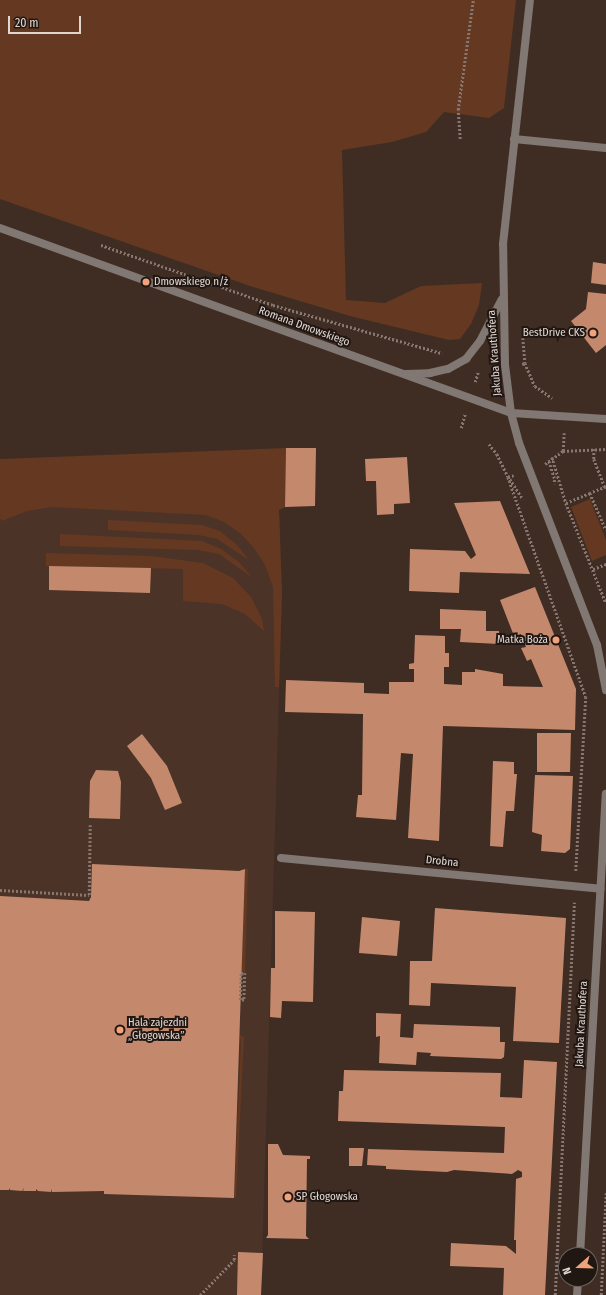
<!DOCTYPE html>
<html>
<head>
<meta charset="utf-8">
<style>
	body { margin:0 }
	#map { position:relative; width:606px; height:1295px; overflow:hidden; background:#3f2d24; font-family:"Fira Sans Condensed",sans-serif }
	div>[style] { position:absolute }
	.built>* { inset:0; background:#4c3327 }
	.green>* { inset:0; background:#653821 }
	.building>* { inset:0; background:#c4896d }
	.path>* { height:2.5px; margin-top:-1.25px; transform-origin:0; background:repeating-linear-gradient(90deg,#877770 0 2px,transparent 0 4px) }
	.minor>* { height:8px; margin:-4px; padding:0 4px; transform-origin:4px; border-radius:4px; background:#817773 }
	.tertiary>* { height:8px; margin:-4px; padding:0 4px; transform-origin:4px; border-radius:4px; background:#817773 }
	.dots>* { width:11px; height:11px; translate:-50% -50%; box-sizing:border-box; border:2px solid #201713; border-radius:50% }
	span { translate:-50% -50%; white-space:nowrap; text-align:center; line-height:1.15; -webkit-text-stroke:4px #201713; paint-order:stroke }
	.poi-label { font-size:11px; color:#e2d6d0 }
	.left { translate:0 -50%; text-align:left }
	.right { translate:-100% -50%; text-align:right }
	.street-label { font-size:11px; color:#e2d6d0 }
	.north { position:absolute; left:558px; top:1247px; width:40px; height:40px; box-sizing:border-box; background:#201713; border:1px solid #6e635f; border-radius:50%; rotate:250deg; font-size:11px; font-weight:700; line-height:16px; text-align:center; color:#e2d6d0 }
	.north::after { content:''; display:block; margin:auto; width:14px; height:18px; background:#f1a27b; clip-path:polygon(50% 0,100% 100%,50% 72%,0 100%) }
	.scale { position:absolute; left:8px; top:16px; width:73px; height:18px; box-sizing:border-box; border:2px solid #e2d6d0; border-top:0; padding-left:5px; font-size:12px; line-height:14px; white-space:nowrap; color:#e2d6d0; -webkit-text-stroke:3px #201713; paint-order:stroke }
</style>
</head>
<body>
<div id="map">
	<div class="built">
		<i style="clip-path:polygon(0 459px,285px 507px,279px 510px,282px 593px,261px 1295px,0 1295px)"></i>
	</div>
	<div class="green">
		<i style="clip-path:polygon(0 0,516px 0,504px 108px,489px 118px,444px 112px,426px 132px,392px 142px,342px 150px,346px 300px,385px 303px,421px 286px,482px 283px,479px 305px,471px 324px,460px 339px,449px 340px,350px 316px,253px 287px,0 199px)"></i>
		<i style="clip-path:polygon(286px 448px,285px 507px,279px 510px,282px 593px,279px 687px,275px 687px,273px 587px,265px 565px,254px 548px,240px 533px,224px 522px,206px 515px,52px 507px,27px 511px,2px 521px,0 518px,0 459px)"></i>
		<i style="clip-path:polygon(590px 499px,606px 540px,606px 555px,592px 561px,571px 507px)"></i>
		<i style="clip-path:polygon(108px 520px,202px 525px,220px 531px,237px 545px,249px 560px,217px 539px,199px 535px,108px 530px)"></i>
		<i style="clip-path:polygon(60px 534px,202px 541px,221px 549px,239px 562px,253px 578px,219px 554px,198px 550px,60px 546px)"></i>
		<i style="clip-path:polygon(46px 553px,151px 556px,203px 563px,233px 578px,251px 597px,262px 619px,264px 631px,245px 614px,222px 604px,183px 601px,183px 569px,46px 566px)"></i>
		<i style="clip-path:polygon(245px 869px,248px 869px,245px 973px,241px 973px)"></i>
		<i style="clip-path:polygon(239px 1035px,244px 1037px,236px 1198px,234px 1197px,241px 1041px)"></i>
	</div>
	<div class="building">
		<i style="clip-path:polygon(593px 262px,606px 264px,606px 285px,591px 283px)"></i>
		<i style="clip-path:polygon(588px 292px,606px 294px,606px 345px,596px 353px,571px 321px,586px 309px)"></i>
		<i style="clip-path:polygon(286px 448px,316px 448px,315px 506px,285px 507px)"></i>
		<i style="clip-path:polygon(407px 457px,410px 503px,394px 504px,394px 514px,377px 515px,376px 481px,366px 481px,365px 459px)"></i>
		<i style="clip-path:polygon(500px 501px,530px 574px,460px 572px,459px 593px,409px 591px,410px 549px,465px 551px,471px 559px,476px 555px,454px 503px)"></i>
		<i style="clip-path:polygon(49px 566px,151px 568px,150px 593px,49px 590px)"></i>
		<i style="clip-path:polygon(535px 587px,576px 689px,575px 730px,443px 726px,439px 841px,408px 838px,413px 754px,401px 753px,396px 820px,356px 817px,358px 795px,362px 795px,363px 714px,285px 712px,286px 680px,364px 683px,364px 693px,389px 694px,389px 682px,414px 682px,414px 669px,409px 669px,409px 664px,414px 663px,415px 635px,445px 636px,445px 653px,449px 653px,449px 667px,444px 667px,444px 684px,462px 685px,462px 672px,475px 672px,475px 669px,503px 674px,503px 686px,543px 687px,531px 659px,527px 661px,521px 648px,526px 647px,521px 634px,514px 636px,500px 600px)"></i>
		<i style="clip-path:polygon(440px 609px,486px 611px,486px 631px,499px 631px,499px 644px,460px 642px,461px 629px,440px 629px)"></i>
		<i style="clip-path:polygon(537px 733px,571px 733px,570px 772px,537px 772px)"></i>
		<i style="clip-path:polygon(142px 734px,167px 766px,182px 803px,165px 810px,151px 778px,127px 746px)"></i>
		<i style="clip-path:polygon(493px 761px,514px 762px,514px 774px,517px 774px,514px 811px,506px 811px,503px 847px,490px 846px)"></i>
		<i style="clip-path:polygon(96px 770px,118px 771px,121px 782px,120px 819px,89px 818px,90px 781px)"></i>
		<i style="clip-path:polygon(535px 775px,573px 776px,570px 849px,565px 853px,541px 851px,542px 835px,532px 832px)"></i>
		<i style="clip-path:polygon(92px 864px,239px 871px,245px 869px,234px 1198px,104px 1194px,104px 1191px,52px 1192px,52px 1189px,51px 1192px,38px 1191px,36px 1189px,36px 1191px,23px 1191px,24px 1188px,22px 1191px,10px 1190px,10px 1188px,9px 1190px,0 1190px,0 896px,89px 901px,91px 897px)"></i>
		<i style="clip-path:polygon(435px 908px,566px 918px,559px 1043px,513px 1041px,516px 987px,431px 983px,430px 1006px,409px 1005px,410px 961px,432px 961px)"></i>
		<i style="clip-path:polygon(275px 911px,315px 912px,313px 1002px,282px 1001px,281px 1018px,270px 1017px,271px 968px,275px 968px)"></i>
		<i style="clip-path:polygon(362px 917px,400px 921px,397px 956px,359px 953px)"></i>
		<i style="clip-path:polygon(376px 1013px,401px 1014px,400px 1037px,413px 1038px,414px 1024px,500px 1027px,500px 1042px,505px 1042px,504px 1057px,501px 1059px,430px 1056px,431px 1053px,417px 1052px,416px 1065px,379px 1063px,380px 1036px,376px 1037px)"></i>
		<i style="clip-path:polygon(524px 1060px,557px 1062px,545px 1295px,503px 1295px,504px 1268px,450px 1266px,451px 1243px,506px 1246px,516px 1254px,516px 1240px,514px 1240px,516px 1179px,522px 1177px,522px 1172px,518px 1170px,512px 1174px,454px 1170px,447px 1172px,386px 1169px,386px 1166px,367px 1165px,368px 1149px,504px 1153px,505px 1127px,338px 1121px,339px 1091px,343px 1091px,344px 1070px,501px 1073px,500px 1097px,522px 1098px)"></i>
		<i style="clip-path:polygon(268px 1144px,278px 1144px,283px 1155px,310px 1156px,310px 1159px,307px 1159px,306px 1236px,309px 1239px,266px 1238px,268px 1235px)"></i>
		<i style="clip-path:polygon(349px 1148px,364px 1148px,362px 1166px,349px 1166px)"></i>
		<i style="clip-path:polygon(238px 1252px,263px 1253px,261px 1295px,237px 1295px)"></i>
	</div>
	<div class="path">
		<i style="left:460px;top:139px;width:29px;rotate:-94deg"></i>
		<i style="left:458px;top:110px;width:111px;rotate:-82.2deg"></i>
		<i style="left:101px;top:245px;width:182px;rotate:19.2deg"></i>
		<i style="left:273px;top:305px;width:176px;rotate:15.9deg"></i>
		<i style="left:523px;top:338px;width:25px;rotate:85deg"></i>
		<i style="left:522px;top:364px;width:3px;rotate:-18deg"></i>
		<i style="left:525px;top:363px;width:25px;rotate:67deg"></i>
		<i style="left:535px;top:386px;width:21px;rotate:35deg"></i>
		<i style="left:475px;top:382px;width:10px;rotate:-73deg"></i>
		<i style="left:461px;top:428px;width:15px;rotate:-74deg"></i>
		<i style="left:489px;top:444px;width:13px;rotate:51deg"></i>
		<i style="left:497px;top:454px;width:25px;rotate:64deg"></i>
		<i style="left:508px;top:477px;width:6px;rotate:-18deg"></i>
		<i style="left:594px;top:449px;width:10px;rotate:90deg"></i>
		<i style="left:594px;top:459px;width:30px;rotate:69deg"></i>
		<i style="left:563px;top:451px;width:18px;rotate:-87deg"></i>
		<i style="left:552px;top:457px;width:48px;rotate:73.1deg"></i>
		<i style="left:566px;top:503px;width:108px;rotate:68.2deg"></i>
		<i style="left:549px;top:461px;width:20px;rotate:72deg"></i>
		<i style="left:555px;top:480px;width:4px;rotate:104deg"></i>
		<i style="left:545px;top:464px;width:22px;rotate:-36deg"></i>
		<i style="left:563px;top:451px;width:43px;rotate:-2.7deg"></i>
		<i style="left:508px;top:477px;width:233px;rotate:70.5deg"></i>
		<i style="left:586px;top:697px;width:174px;rotate:93.3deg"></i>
		<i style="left:510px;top:479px;width:24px;rotate:57deg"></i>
		<i style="left:606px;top:487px;width:17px;rotate:159deg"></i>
		<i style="left:590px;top:493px;width:40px;rotate:66.6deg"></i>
		<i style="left:566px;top:503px;width:26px;rotate:-23deg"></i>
		<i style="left:593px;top:569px;width:14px;rotate:-21deg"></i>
		<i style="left:0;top:890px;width:89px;rotate:3.2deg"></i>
		<i style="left:89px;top:895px;width:70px;rotate:-89.2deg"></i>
		<i style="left:241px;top:973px;width:4px"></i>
		<i style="left:245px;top:973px;width:27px;rotate:92deg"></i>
		<i style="left:244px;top:1000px;width:4px;rotate:180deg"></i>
		<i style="left:240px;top:1000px;width:27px;rotate:-88deg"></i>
		<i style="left:200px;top:1295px;width:49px;rotate:-45.8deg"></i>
		<i style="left:234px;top:1260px;width:5px;rotate:-90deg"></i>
		<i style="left:555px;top:1295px;width:393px;rotate:-87.2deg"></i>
		<i style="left:601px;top:1295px;width:102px;rotate:-87.2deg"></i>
	</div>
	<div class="minor">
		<i style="left:514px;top:139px;width:92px;rotate:5.6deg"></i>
		<i style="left:606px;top:419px;width:95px;rotate:-176.4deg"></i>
		<i style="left:511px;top:413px;width:31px;rotate:75deg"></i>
		<i style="left:519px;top:443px;width:217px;rotate:68.9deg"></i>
		<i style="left:597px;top:645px;width:46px;rotate:78.7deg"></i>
		<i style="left:281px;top:858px;width:321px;rotate:5.5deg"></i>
		<i style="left:580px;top:1255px;width:462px;rotate:-86.8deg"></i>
		<i style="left:577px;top:1295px;width:16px;rotate:-86deg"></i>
	</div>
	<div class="tertiary">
		<i style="left:0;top:228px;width:543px;rotate:19.9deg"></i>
		<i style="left:511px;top:413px;width:48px;rotate:-97.1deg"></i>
		<i style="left:505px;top:365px;width:121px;rotate:-90.9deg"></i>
		<i style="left:503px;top:244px;width:245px;rotate:-83.7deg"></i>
		<i style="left:406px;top:374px;width:24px;rotate:-2deg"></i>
		<i style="left:430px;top:373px;width:18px;rotate:-13deg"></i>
		<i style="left:448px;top:369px;width:21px;rotate:-29deg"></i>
		<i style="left:466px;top:359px;width:23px;rotate:-52deg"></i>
		<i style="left:480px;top:341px;width:47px;rotate:-62.4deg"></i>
	</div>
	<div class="dots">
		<i style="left:146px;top:282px;background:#f1a27b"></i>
		<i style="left:593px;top:333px;background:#f1a27b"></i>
		<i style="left:556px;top:640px;background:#f1a27b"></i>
		<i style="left:120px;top:1030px;background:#f1a27b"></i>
		<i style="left:288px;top:1197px;background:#f1a27b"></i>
	</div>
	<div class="poi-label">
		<span class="left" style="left:154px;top:282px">Dmowskiego n/ż</span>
		<span class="right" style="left:585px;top:333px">BestDrive CKS</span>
		<span class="right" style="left:548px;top:640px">Matka Boża</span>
		<span class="left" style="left:128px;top:1030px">Hala zajezdni<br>„Głogowska”</span>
		<span class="left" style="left:296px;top:1197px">SP Głogowska</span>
	</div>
	<div class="street-label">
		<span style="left:304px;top:327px;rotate:20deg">Romana Dmowskiego</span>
		<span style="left:495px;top:353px;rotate:-94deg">Jakuba Krauthofera</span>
		<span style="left:442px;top:862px;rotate:6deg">Drobna</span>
		<span style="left:582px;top:1024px;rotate:-87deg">Jakuba Krauthofera</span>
	</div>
	<div class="north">N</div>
	<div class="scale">20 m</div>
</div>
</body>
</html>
